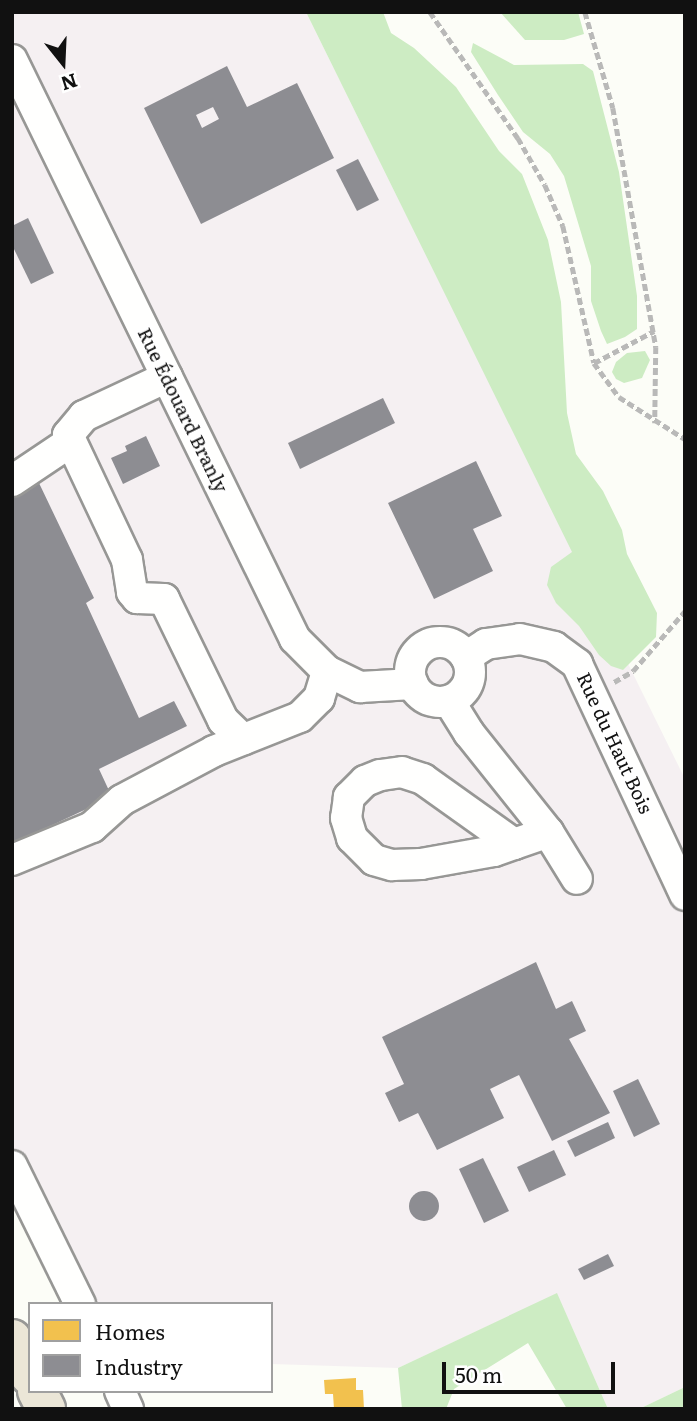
<!DOCTYPE html>
<html>
<head>
<meta charset="utf-8">
<style>
	body { margin:0 }
	#map { position:relative; width:697px; height:1421px; overflow:hidden; background:#fcfdf7; font-family:Literata,serif }
	div>[style] { position:absolute }
	.industrial>* { inset:0; background:#f5f0f2 }
	.forest>* { inset:0; background:#cdecc3 }
	.homes>* { inset:0; background:#f2c14e }
	.industry>* { inset:0; background:#8d8d92 }
	.round { border-radius:50% }
	.path>* { height:4.5px; margin-top:-2.25px; transform-origin:0; background:repeating-linear-gradient(90deg,#b9b9b8 0 7px,transparent 0 10.5px) }
	.roads { filter:drop-shadow(2px 0 #979795) drop-shadow(-2px 0 #979795) drop-shadow(0 2px #979795) drop-shadow(0 -2px #979795) }
	.minor>* { height:30px; margin:-15px; padding:0 15px; transform-origin:15px; border-radius:15px; background:#fffffe }
	.minor>.ring { margin:-15px; padding:0; box-sizing:content-box; background:none; border:30px solid #fffffe; border-radius:50% }
	.highway>* { height:38px; margin:-19px; padding:0 19px; transform-origin:19px; border-radius:19px; background:#ebe6d7 }
	span { translate:-50% -50%; white-space:nowrap; text-align:center; line-height:1.15; -webkit-text-stroke:7px #fff; paint-order:stroke }
	.street-label { font-size:19px; color:#111 }
	.frame { position:absolute; inset:0; border:14px solid #111; pointer-events:none }
	.legend { position:absolute; left:28px; top:1302px; width:245px; height:91px; box-sizing:border-box; background:#fff; border:2px solid #a0a0a0; margin:0; padding:9px 12px; list-style:none; font-size:21px; color:#111 }
	.legend li { display:flex; align-items:center; gap:14px; height:35px }
	.legend b { width:35px; border:2px solid #a0a0a0 }
	.north { position:absolute; left:28px; top:28px; width:70px; height:70px; -webkit-text-stroke:5px #fff; paint-order:stroke; rotate:162deg; font-size:19px; font-weight:700; line-height:28px; text-align:center; color:#111 }
	.north::after { content:''; display:block; margin:auto; width:24px; height:32px; background:#111; clip-path:polygon(50% 0,100% 100%,50% 72%,0 100%) }
	.scale { position:absolute; left:442px; top:1362px; width:173px; height:32px; box-sizing:border-box; border:4px solid #111; border-top:0; padding-left:9px; font-size:21px; line-height:24px; white-space:nowrap; color:#111; -webkit-text-stroke:5px #fff; paint-order:stroke }
</style>
</head>
<body>
<div id="map">
	<div class="industrial">
		<i style="clip-path:polygon(12px 12px,306px 12px,685px 779px,685px 1387px,639px 1409px,608px 1409px,557px 1294px,398px 1368px,271px 1364px,271px 1304px,68px 1304px,12px 1203px)"></i>
	</div>
	<div class="forest">
		<i style="clip-path:polygon(306px 12px,383px 12px,391px 33px,414px 48px,456px 87px,499px 151px,522px 174px,548px 240px,561px 302px,567px 413px,576px 454px,603px 491px,622px 530px,627px 554px,657px 613px,656px 637px,623px 670px,611px 666px,599px 655px,579px 626px,556px 603px,547px 585px,551px 567px,572px 552px)"></i>
		<i style="clip-path:polygon(500px 12px,578px 12px,584px 34px,564px 40px,525px 40px)"></i>
		<i style="clip-path:polygon(473px 43px,514px 65px,583px 64px,593px 71px,619px 172px,637px 296px,637px 329px,625px 337px,607px 344px,601px 331px,591px 301px,591px 266px,564px 176px,550px 154px,523px 132px,498px 95px,471px 52px)"></i>
		<i style="clip-path:polygon(645px 351px,650px 360px,642px 378px,624px 383px,616px 379px,612px 372px,616px 362px,627px 353px)"></i>
		<i style="clip-path:polygon(557px 1293px,608px 1409px,567px 1409px,528px 1343px,454px 1389px,446px 1409px,402px 1409px,398px 1368px)"></i>
		<i style="clip-path:polygon(685px 1387px,685px 1409px,639px 1409px)"></i>
	</div>
	<div class="homes">
		<i style="clip-path:polygon(356px 1378px,356px 1390px,363px 1390px,364px 1409px,334px 1409px,333px 1394px,325px 1394px,324px 1380px)"></i>
	</div>
	<div class="industry">
		<i style="clip-path:polygon(evenodd,227px 66px,247px 107px,297px 83px,334px 158px,201px 224px,144px 108px,227px 66px,213px 107px,219px 119px,202px 128px,196px 115px,213px 107px)"></i>
		<i style="clip-path:polygon(358px 159px,379px 200px,357px 211px,336px 170px)"></i>
		<i style="clip-path:polygon(28px 218px,54px 273px,31px 284px,12px 245px,12px 226px)"></i>
		<i style="clip-path:polygon(383px 398px,395px 423px,300px 469px,288px 443px)"></i>
		<i style="clip-path:polygon(146px 436px,160px 466px,123px 484px,111px 458px,127px 451px,125px 446px)"></i>
		<i style="clip-path:polygon(476px 461px,502px 516px,473px 529px,493px 571px,434px 599px,388px 503px)"></i>
		<i style="clip-path:polygon(39px 483px,94px 598px,86px 603px,139px 718px,174px 701px,187px 726px,99px 769px,112px 797px,12px 844px,12px 496px)"></i>
		<i style="clip-path:polygon(536px 962px,556px 1009px,572px 1001px,586px 1031px,569px 1039px,610px 1113px,552px 1141px,519px 1075px,490px 1089px,504px 1118px,437px 1150px,418px 1113px,399px 1122px,385px 1093px,404px 1084px,382px 1037px)"></i>
		<i style="clip-path:polygon(638px 1079px,660px 1124px,634px 1137px,613px 1091px)"></i>
		<i style="clip-path:polygon(608px 1122px,615px 1138px,575px 1157px,567px 1141px)"></i>
		<i style="clip-path:polygon(554px 1150px,566px 1175px,529px 1192px,517px 1167px)"></i>
		<i style="clip-path:polygon(483px 1158px,509px 1211px,484px 1223px,459px 1169px)"></i>
		<i class="round" style="left:409px;top:1191px;width:30px;height:30px"></i>
		<i style="clip-path:polygon(608px 1254px,614px 1266px,584px 1280px,578px 1269px)"></i>
	</div>
	<div class="path">
		<i style="left:430px;top:12px;width:154px;rotate:55.1deg"></i>
		<i style="left:518px;top:138px;width:54px;rotate:60.1deg"></i>
		<i style="left:545px;top:185px;width:45px;rotate:66.3deg"></i>
		<i style="left:563px;top:226px;width:140px;rotate:77.2deg"></i>
		<i style="left:594px;top:363px;width:42px;rotate:53.7deg"></i>
		<i style="left:619px;top:397px;width:78px;rotate:32.5deg"></i>
		<i style="left:585px;top:12px;width:100px;rotate:73.7deg"></i>
		<i style="left:613px;top:108px;width:243px;rotate:79.8deg"></i>
		<i style="left:656px;top:347px;width:76px;rotate:90.8deg"></i>
		<i style="left:594px;top:363px;width:68px;rotate:-28.1deg"></i>
		<i style="left:614px;top:682px;width:22px;rotate:-30deg"></i>
		<i style="left:633px;top:671px;width:79px;rotate:-49.1deg"></i>
	</div>
	<div class="roads">
		<div class="minor">
			<i style="left:12px;top:60px;width:644px;rotate:63.95deg"></i>
			<i style="left:295px;top:639px;width:45px;rotate:45deg"></i>
			<i style="left:327px;top:671px;width:37px;rotate:26deg"></i>
			<i style="left:360px;top:687px;width:53px;rotate:-3.2deg"></i>
			<i style="left:167px;top:377px;width:92px;rotate:154.8deg"></i>
			<i style="left:84px;top:416px;width:25px;rotate:130deg"></i>
			<i style="left:68px;top:435px;width:138px;rotate:64.7deg"></i>
			<i style="left:127px;top:560px;width:32px;rotate:81deg"></i>
			<i style="left:132px;top:592px;width:8px;rotate:50deg"></i>
			<i style="left:137px;top:598px;width:27px;rotate:2deg"></i>
			<i style="left:164px;top:599px;width:135px;rotate:64deg"></i>
			<i style="left:223px;top:720px;width:28px;rotate:44deg"></i>
			<i style="left:12px;top:481px;width:70px;rotate:-33.9deg"></i>
			<i class="ring" style="left:410px;top:642px;width:30px;height:30px"></i>
			<i style="left:466px;top:657px;width:24px;rotate:-33deg"></i>
			<i style="left:486px;top:644px;width:34px;rotate:-8deg"></i>
			<i style="left:520px;top:639px;width:35px;rotate:13deg"></i>
			<i style="left:554px;top:647px;width:29px;rotate:36deg"></i>
			<i style="left:577px;top:664px;width:255px;rotate:64.9deg"></i>
			<i style="left:449px;top:701px;width:38px;rotate:58deg"></i>
			<i style="left:469px;top:733px;width:127px;rotate:51.4deg"></i>
			<i style="left:548px;top:832px;width:55px;rotate:58.3deg"></i>
			<i style="left:514px;top:844px;width:112px;rotate:-144.5deg"></i>
			<i style="left:423px;top:779px;width:22px;rotate:-162deg"></i>
			<i style="left:402px;top:772px;width:22px;rotate:172deg"></i>
			<i style="left:380px;top:775px;width:16px;rotate:158deg"></i>
			<i style="left:365px;top:781px;width:23px;rotate:135deg"></i>
			<i style="left:349px;top:797px;width:21px;rotate:98deg"></i>
			<i style="left:346px;top:818px;width:21px;rotate:73deg"></i>
			<i style="left:352px;top:838px;width:31px;rotate:45deg"></i>
			<i style="left:374px;top:860px;width:19px;rotate:16deg"></i>
			<i style="left:392px;top:865px;width:29px;rotate:-2deg"></i>
			<i style="left:421px;top:864px;width:74px;rotate:-10.1deg"></i>
			<i style="left:494px;top:851px;width:21px;rotate:-19deg"></i>
			<i style="left:514px;top:844px;width:36px;rotate:-19deg"></i>
			<i style="left:12px;top:860px;width:87px;rotate:-22.4deg"></i>
			<i style="left:92px;top:827px;width:40px;rotate:-42deg"></i>
			<i style="left:122px;top:800px;width:104px;rotate:-28deg"></i>
			<i style="left:214px;top:751px;width:92px;rotate:-21.6deg"></i>
			<i style="left:300px;top:717px;width:27px;rotate:-45deg"></i>
			<i style="left:319px;top:698px;width:28px;rotate:-73deg"></i>
			<i style="left:12px;top:1166px;width:154px;rotate:63.8deg"></i>
			<i style="left:120px;top:1391px;width:20px;rotate:66deg"></i>
		</div>
		<div class="highway">
			<i style="left:12px;top:1339px;width:41px;rotate:64.1deg"></i>
			<i style="left:37px;top:1391px;width:20px;rotate:63deg"></i>
		</div>
	</div>
	<div class="street-label">
		<span style="left:183px;top:410px;rotate:64deg">Rue Édouard Branly</span>
		<span style="left:615px;top:743px;rotate:65deg">Rue du Haut Bois</span>
	</div>
	<div class="frame"></div>
	<ul class="legend">
	<li><b style="height:19px;background:#f2c14e"></b>Homes</li>
	<li><b style="height:19px;background:#8d8d92"></b>Industry</li>
	</ul>
	<div class="north">N</div>
	<div class="scale">50 m</div>
</div>
</body>
</html>
